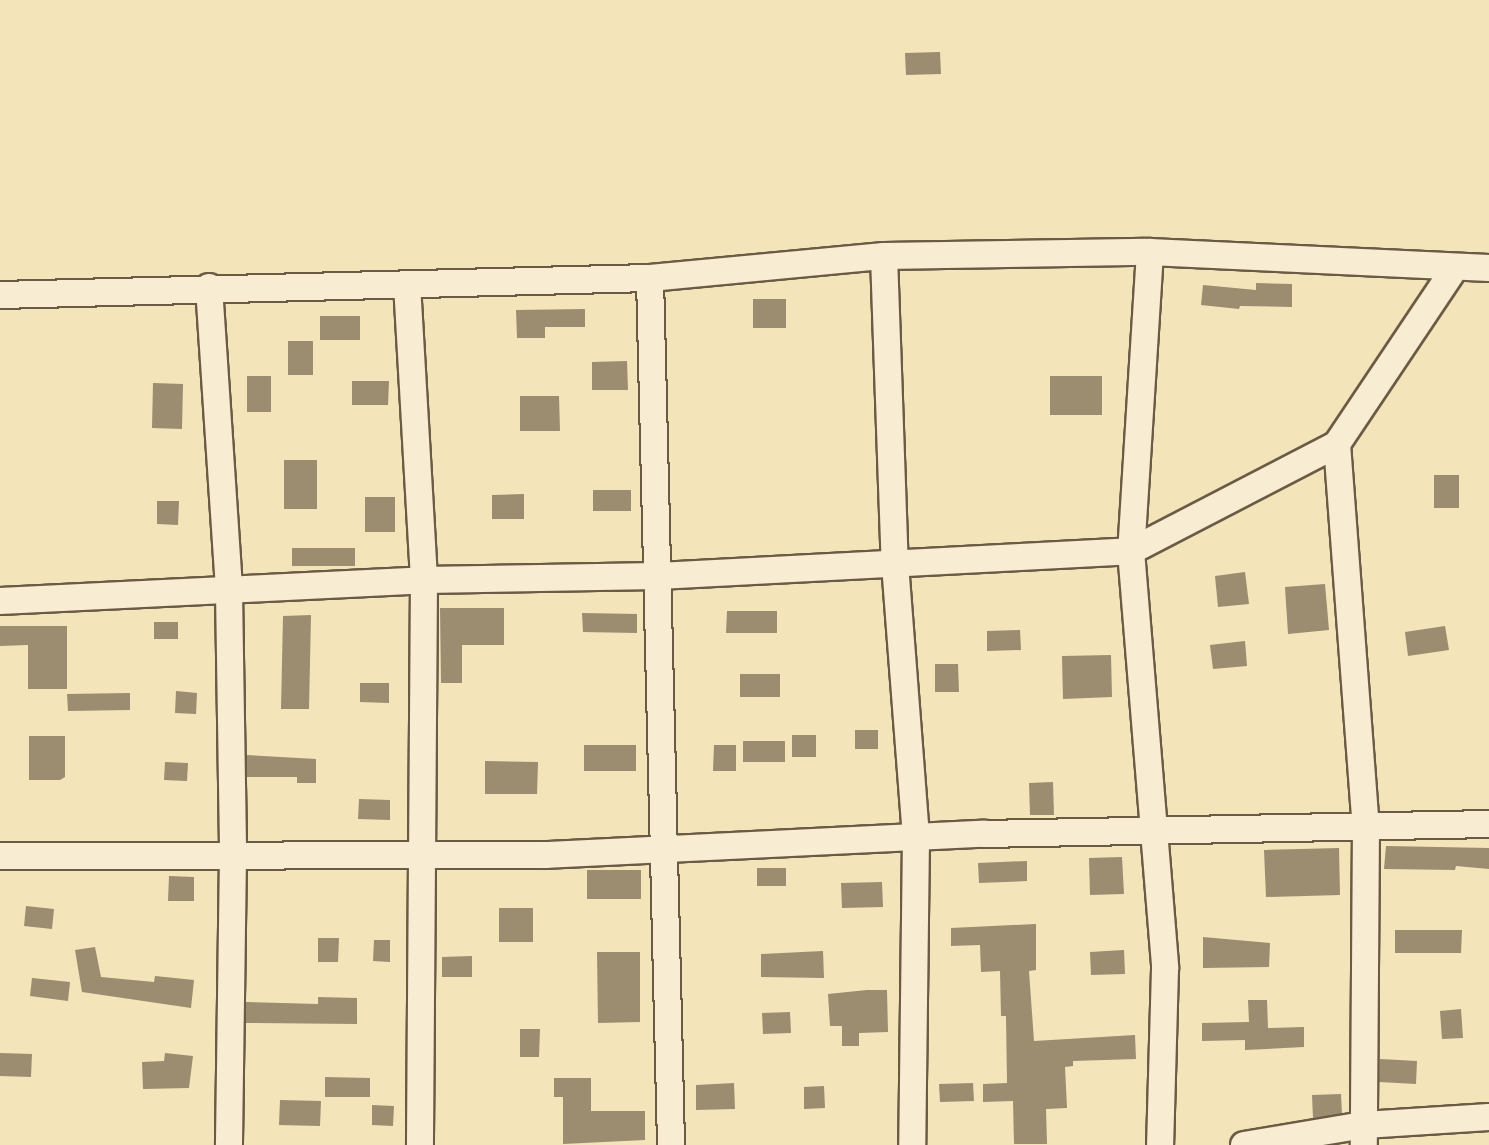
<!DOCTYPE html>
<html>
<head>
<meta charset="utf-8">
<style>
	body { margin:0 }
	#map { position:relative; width:1489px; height:1145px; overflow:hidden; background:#f4e4ba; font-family:"Libre Bodoni",serif }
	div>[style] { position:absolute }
	.building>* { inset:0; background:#9c8c70 }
	.roads { filter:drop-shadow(2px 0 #6b5b46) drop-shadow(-2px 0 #6b5b46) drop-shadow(0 2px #6b5b46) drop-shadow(0 -2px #6b5b46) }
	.minor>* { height:26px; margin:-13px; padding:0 13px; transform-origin:13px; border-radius:13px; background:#f8edd2 }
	span { translate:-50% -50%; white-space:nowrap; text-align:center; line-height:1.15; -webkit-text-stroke:5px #f8edd2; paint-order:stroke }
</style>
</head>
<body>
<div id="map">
	<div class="building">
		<i style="clip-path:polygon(940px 52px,941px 74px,906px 75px,905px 53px)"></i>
		<i style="clip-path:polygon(1256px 283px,1292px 284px,1292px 307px,1240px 306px,1239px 309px,1201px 305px,1203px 285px,1256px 290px)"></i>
		<i style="clip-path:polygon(753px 299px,786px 299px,786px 328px,753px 328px)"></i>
		<i style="clip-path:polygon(585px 309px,585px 327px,545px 327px,545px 338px,517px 338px,516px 310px)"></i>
		<i style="clip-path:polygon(320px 316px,360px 316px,360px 340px,320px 340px)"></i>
		<i style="clip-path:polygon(288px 341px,313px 341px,313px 375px,288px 375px)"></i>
		<i style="clip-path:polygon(627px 361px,628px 390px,592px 390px,592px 362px)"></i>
		<i style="clip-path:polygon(247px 376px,271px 376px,271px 412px,247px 412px)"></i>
		<i style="clip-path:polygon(1050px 376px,1102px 376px,1102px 415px,1050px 415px)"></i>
		<i style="clip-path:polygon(352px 381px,389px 381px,388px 405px,352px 405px)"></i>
		<i style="clip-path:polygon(153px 383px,183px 384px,182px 429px,152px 428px)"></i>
		<i style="clip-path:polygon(520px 396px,559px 396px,560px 431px,520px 431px)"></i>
		<i style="clip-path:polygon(284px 460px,317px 460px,317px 509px,284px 509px)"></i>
		<i style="clip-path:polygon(1434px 475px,1459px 475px,1459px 508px,1434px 508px)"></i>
		<i style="clip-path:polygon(593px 490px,631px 490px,631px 511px,593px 511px)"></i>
		<i style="clip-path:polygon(524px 494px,524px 519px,492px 519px,492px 495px)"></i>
		<i style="clip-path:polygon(365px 497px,395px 497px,395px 532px,365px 532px)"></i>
		<i style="clip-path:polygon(157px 501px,179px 501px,178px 525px,157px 524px)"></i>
		<i style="clip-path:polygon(292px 548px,355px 548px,355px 566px,292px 566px)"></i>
		<i style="clip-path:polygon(1245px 572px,1249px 604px,1218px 607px,1215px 576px)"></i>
		<i style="clip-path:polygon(1325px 584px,1329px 630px,1288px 634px,1285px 587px)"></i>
		<i style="clip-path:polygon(440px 608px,504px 608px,504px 645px,462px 645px,462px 683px,441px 683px)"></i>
		<i style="clip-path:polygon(727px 611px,777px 611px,777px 633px,726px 633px)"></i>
		<i style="clip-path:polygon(582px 613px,637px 614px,637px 633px,583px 632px)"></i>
		<i style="clip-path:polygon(311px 615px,309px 709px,281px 709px,283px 616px)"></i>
		<i style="clip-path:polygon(154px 622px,178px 622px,178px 639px,154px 639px)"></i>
		<i style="clip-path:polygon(0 626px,67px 626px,67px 689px,28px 689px,28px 645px,0 646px)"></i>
		<i style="clip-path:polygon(1445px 626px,1449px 650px,1408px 656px,1405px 632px)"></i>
		<i style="clip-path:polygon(1020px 630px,1021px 650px,987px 651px,987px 631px)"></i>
		<i style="clip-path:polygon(1245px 641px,1247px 666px,1213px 669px,1210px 645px)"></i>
		<i style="clip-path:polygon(1111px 655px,1112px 697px,1063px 699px,1062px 656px)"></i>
		<i style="clip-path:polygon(935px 664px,958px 664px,959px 692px,935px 692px)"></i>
		<i style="clip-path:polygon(740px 674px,780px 674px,780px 697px,740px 697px)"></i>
		<i style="clip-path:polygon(360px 683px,389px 683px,389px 703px,360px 702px)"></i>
		<i style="clip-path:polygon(176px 691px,197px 693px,196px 714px,175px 713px)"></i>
		<i style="clip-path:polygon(130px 693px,130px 710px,68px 711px,67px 694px)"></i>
		<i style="clip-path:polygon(855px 730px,878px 730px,878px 749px,855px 749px)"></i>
		<i style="clip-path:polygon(792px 735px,816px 735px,816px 757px,792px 757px)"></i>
		<i style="clip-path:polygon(29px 736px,65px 736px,65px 777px,60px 780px,29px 780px)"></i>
		<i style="clip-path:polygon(743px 741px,785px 741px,785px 762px,743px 762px)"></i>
		<i style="clip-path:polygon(584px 745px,636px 745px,636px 771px,584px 771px)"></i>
		<i style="clip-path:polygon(714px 745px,736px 745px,736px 771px,713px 771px)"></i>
		<i style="clip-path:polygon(246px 755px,316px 759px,316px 783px,297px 783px,297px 777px,247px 777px)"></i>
		<i style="clip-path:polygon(485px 761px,538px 762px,537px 794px,485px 794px)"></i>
		<i style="clip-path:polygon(165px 762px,188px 763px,187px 781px,164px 780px)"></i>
		<i style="clip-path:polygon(1053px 782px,1054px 815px,1030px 815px,1029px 783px)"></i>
		<i style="clip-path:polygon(359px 799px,390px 800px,390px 820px,358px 819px)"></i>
		<i style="clip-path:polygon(1386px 846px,1489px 848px,1489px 869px,1456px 866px,1455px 870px,1384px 869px)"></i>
		<i style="clip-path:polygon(1339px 848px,1340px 895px,1266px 897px,1264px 850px)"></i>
		<i style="clip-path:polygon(1122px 857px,1124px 894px,1090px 895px,1089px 858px)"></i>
		<i style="clip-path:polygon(1027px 861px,1027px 881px,979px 883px,978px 863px)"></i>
		<i style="clip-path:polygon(757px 868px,786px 868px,786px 886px,757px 886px)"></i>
		<i style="clip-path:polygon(587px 870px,641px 870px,641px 899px,587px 899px)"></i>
		<i style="clip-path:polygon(169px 876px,194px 877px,194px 901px,168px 901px)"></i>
		<i style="clip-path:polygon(882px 882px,883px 907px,842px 908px,841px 883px)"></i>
		<i style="clip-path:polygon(26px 906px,54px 909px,52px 929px,24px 926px)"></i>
		<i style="clip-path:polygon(499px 908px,533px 908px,533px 942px,499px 942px)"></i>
		<i style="clip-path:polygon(1036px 924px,1036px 970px,1029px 971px,1034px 1041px,1135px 1035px,1136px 1059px,1073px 1061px,1073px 1066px,1065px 1067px,1067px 1108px,1046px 1109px,1047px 1144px,1014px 1144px,1013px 1101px,983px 1102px,983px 1084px,1007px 1083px,1006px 1016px,1001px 1016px,1000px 971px,981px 972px,980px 945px,951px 946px,951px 928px)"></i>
		<i style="clip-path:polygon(1395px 930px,1462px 930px,1461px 953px,1395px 953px)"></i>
		<i style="clip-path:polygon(1203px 937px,1270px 943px,1269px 967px,1203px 968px)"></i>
		<i style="clip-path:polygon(318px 938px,339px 938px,338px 962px,318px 962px)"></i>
		<i style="clip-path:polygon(374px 940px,390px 940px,390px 962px,373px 961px)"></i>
		<i style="clip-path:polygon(95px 947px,101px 977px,154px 982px,155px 976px,194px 980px,191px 1008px,82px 992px,75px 950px)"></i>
		<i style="clip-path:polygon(1124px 950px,1125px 974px,1091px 975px,1090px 952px)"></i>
		<i style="clip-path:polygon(823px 951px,824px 978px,761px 977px,761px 954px)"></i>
		<i style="clip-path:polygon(597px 952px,640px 952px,640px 1022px,598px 1023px)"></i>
		<i style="clip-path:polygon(472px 956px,472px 977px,442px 977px,442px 957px)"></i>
		<i style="clip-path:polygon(32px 978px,70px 982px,68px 1001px,30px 996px)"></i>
		<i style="clip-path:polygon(867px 990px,887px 990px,888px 1032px,859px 1033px,859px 1046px,842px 1046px,842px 1026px,830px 1026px,828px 994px)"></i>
		<i style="clip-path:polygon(318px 997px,357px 998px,357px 1024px,246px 1023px,246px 1002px,318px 1004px)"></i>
		<i style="clip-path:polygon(1248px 1000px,1267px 1000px,1268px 1028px,1304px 1027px,1304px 1047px,1245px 1050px,1245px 1040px,1202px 1041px,1202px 1023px,1249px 1022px)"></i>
		<i style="clip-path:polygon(1461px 1009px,1463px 1038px,1442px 1039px,1440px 1011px)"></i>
		<i style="clip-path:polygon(790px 1012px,791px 1033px,763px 1034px,762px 1013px)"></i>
		<i style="clip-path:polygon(520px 1029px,540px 1029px,539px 1057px,520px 1057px)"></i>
		<i style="clip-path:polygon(0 1053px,32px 1054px,31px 1077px,0 1076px)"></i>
		<i style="clip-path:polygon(165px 1053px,193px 1056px,189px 1088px,143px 1089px,142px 1062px,164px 1061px)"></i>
		<i style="clip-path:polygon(1380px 1059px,1417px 1061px,1416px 1084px,1379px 1082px)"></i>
		<i style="clip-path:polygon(325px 1077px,370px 1078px,370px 1097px,325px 1097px)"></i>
		<i style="clip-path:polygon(554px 1078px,591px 1078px,591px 1111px,645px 1111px,645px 1140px,563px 1144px,563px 1097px,554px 1097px)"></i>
		<i style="clip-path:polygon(734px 1083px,735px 1109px,696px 1110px,696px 1085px)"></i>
		<i style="clip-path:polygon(973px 1083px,974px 1101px,940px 1102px,939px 1084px)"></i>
		<i style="clip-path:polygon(824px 1086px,825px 1108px,804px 1109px,804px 1087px)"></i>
		<i style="clip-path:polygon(1341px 1094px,1342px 1114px,1313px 1118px,1312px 1095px)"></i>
		<i style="clip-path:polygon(280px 1100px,321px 1101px,320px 1126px,279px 1125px)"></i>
		<i style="clip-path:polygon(372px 1105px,394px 1106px,393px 1126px,372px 1125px)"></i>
	</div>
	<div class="roads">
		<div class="minor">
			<i style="left:1150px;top:252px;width:300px;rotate:93.6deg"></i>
			<i style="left:1131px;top:551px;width:419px;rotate:85.3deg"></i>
			<i style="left:1165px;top:969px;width:176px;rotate:91.6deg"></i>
			<i style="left:884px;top:256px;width:308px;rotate:88deg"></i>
			<i style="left:895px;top:564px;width:274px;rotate:85.6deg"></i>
			<i style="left:916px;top:837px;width:308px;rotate:90.7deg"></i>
			<i style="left:650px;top:278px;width:867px;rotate:88.61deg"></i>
			<i style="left:407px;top:284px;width:296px;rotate:86.7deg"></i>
			<i style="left:424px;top:580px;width:565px;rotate:90.41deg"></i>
			<i style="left:209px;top:287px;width:306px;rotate:86.2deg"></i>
			<i style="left:229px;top:592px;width:263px;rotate:89.1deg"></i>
			<i style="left:233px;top:855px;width:290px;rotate:90.8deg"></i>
			<i style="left:0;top:295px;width:650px;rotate:-1.5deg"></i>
			<i style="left:650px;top:278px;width:235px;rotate:-5.4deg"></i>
			<i style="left:884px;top:256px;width:266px;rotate:-0.9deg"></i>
			<i style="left:1150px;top:252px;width:339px;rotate:2.7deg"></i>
			<i style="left:1337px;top:444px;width:383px;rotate:85.7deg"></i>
			<i style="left:1366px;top:826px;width:319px;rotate:90.4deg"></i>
			<i style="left:0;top:601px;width:425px;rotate:-2.8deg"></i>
			<i style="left:424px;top:580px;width:233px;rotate:-1deg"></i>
			<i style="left:657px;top:576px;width:475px;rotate:-3deg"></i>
			<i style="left:1131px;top:551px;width:232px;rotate:-27.4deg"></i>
			<i style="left:1337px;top:444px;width:212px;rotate:-56.2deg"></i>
			<i style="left:0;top:856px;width:546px;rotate:-0.1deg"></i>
			<i style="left:546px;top:855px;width:438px;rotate:-2.8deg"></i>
			<i style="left:983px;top:834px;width:506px;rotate:-1.13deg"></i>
			<i style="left:1244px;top:1145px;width:122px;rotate:-9.5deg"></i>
			<i style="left:1364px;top:1125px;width:125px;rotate:-3.7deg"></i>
		</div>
	</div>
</div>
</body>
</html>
